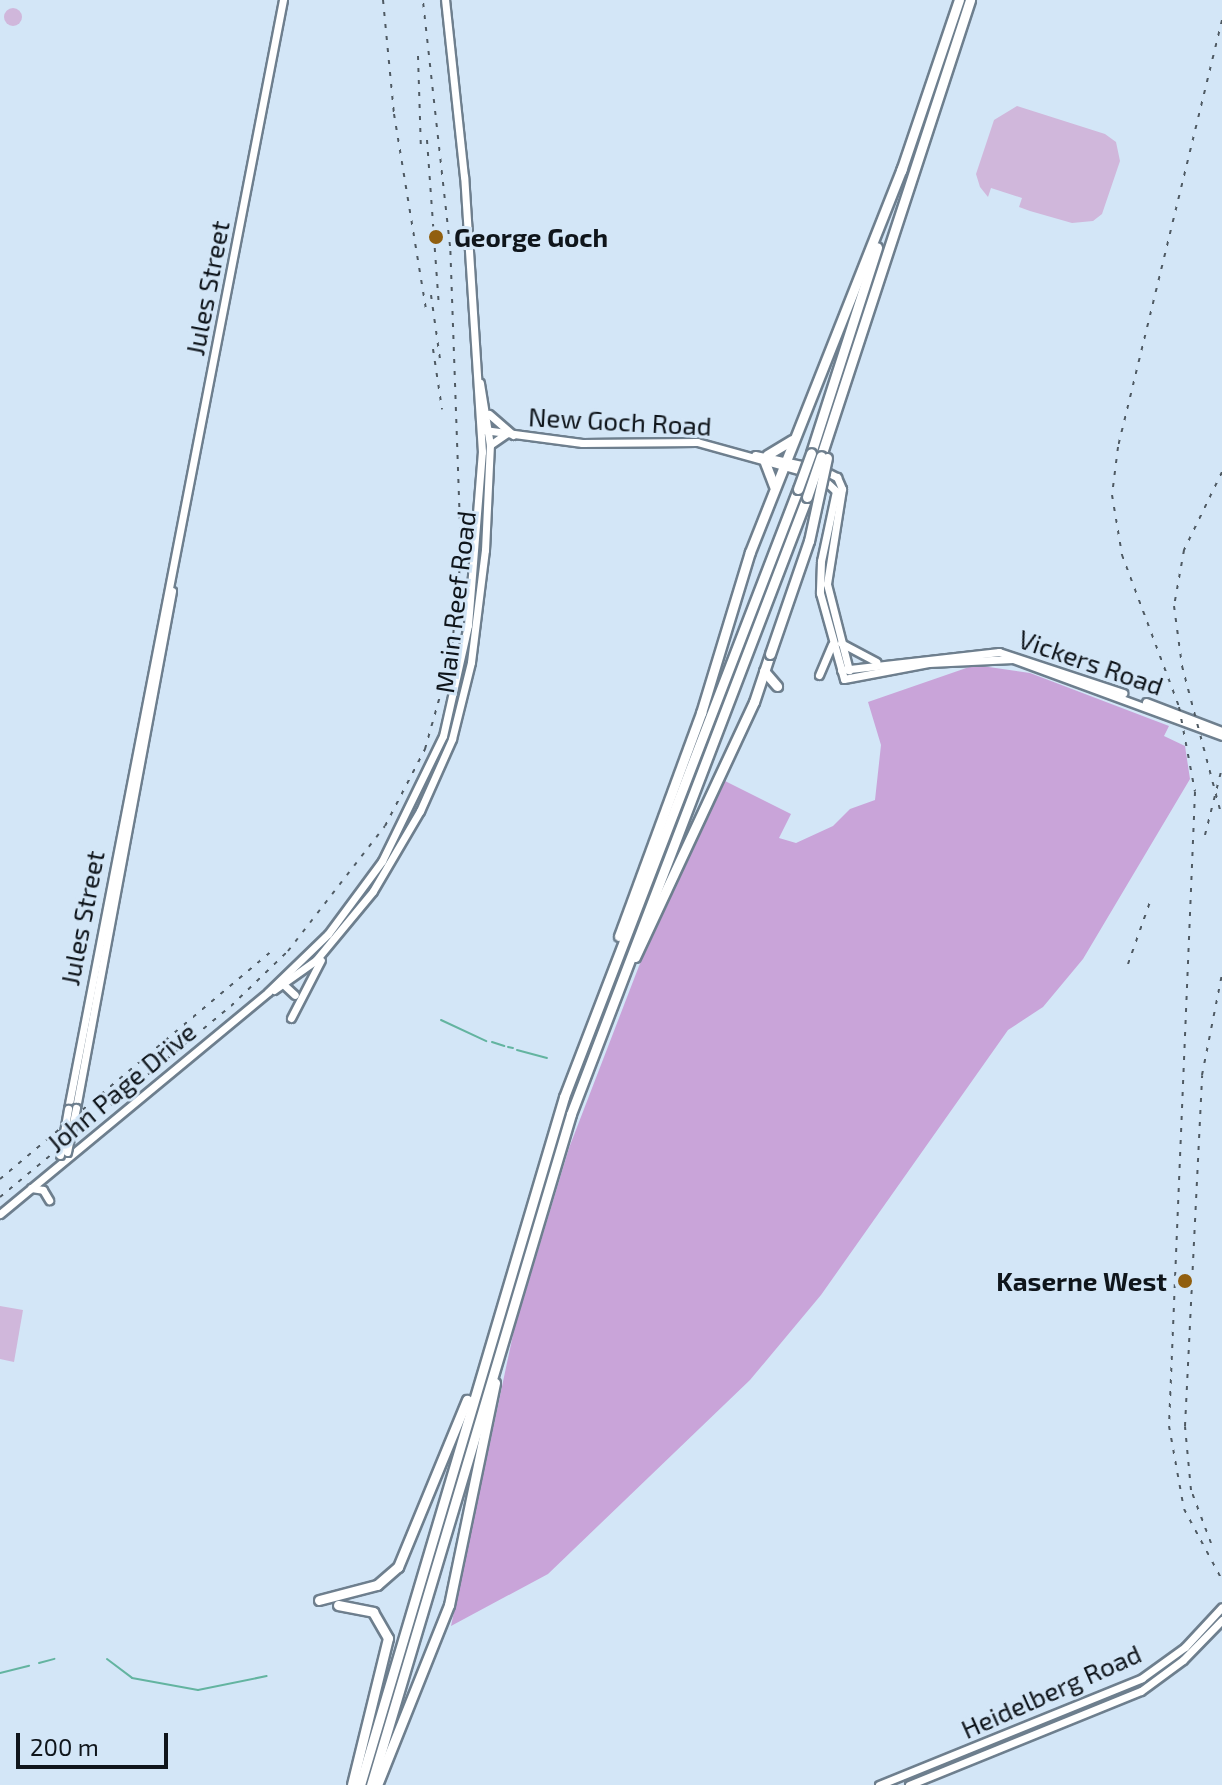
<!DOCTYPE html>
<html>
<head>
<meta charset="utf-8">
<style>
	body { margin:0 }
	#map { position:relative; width:1222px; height:1785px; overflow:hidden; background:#d3e6f7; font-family:"Exo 2",sans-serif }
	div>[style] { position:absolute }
	.green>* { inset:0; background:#d0b7db }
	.round { border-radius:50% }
	.forest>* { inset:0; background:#c9a4d9 }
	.stream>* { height:2px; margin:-1px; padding:0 1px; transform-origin:1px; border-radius:1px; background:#63b4a0 }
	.roads { filter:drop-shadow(2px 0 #6e7f8e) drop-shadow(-2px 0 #6e7f8e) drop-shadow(0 2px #6e7f8e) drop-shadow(0 -2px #6e7f8e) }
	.secondary>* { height:7px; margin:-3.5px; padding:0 3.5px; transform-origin:3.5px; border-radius:3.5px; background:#fff }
	.primary>* { height:7px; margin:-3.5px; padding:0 3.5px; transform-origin:3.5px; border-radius:3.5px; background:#fff }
	.motorway>* { height:9px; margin:-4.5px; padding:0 4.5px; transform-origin:4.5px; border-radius:4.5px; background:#fff }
	.rail>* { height:2px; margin-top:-1px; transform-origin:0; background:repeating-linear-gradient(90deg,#4f5a63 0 4px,transparent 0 12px) }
	.bridges { filter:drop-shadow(2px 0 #6e7f8e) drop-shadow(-2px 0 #6e7f8e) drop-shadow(0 2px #6e7f8e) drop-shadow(0 -2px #6e7f8e) }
	.secondary-bridge>* { height:7px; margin:-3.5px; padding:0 3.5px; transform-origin:3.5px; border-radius:3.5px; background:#fff }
	.motorway-bridge>* { height:9px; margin:-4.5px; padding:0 4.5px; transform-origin:4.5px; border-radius:4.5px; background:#fff }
	.dots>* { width:22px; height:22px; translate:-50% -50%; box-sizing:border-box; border:4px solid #d3e6f7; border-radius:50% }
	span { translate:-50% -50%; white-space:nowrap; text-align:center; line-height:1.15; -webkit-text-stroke:6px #d3e6f7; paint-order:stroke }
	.poi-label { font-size:26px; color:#0f151b; font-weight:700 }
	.left { translate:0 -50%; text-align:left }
	.right { translate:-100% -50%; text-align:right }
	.street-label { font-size:26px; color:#0f151b }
	.scale { position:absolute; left:16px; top:1733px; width:152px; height:36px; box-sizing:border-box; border:4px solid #0f151b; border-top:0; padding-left:10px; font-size:24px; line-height:28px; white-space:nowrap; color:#0f151b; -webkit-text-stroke:6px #d3e6f7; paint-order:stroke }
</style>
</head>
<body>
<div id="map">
	<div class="green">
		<i class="round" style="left:4px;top:8px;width:18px;height:18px"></i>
		<i style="clip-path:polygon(1017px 106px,1105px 134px,1116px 142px,1120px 161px,1102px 214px,1093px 221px,1072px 223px,1030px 211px,1019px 207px,1022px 198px,991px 188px,988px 197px,980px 187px,976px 174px,994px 120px)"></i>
		<i style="clip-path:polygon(0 1306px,23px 1310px,14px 1362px,0 1359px)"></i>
	</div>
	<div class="forest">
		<i style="clip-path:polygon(975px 665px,1030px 673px,1169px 726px,1164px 736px,1185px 746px,1190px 779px,1083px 959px,1043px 1007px,1008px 1030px,821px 1295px,750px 1380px,548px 1574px,451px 1626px,514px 1330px,569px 1148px,639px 966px,725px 781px,791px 814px,779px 838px,796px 843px,833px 826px,850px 809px,875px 800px,881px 745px,868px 702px)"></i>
	</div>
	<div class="stream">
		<i style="left:441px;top:1020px;width:50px;rotate:25deg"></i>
		<i style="left:492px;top:1042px;width:13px;rotate:18deg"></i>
		<i style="left:508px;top:1047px;width:5px;rotate:11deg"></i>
		<i style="left:517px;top:1050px;width:31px;rotate:15deg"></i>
		<i style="left:107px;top:1659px;width:31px;rotate:37deg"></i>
		<i style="left:132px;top:1678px;width:67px;rotate:10.3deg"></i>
		<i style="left:198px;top:1690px;width:70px;rotate:-11.5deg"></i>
		<i style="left:39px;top:1663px;width:16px;rotate:-15deg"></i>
		<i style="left:0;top:1673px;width:30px;rotate:-14deg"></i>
	</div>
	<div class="roads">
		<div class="secondary">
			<i style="left:484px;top:430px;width:99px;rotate:7.6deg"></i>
			<i style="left:582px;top:443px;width:115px;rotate:-0.5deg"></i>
			<i style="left:697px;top:442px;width:113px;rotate:15.4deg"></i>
			<i style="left:755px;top:455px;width:57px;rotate:12.1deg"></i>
			<i style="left:823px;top:470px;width:16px;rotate:27deg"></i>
			<i style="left:837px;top:477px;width:13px;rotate:67deg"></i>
			<i style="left:842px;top:489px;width:96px;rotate:99deg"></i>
			<i style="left:827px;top:584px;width:89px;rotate:75.7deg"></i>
			<i style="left:821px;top:477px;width:21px;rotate:43deg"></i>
			<i style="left:836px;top:491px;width:72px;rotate:102.1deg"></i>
			<i style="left:821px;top:561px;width:32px;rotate:92deg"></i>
			<i style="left:820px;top:593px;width:89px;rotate:74.4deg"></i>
			<i style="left:844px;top:679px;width:86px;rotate:-10.7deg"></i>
			<i style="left:929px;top:663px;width:84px;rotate:-2.7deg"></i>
			<i style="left:1013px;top:659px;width:223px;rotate:20.2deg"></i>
			<i style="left:841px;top:643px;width:40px;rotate:28deg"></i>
			<i style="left:841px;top:670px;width:159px;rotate:-6.5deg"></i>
			<i style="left:999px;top:652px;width:131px;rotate:18.3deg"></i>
			<i style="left:819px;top:675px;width:33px;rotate:-67deg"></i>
			<i style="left:1146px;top:702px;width:81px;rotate:20.9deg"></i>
			<i style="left:76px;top:1108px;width:526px;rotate:-79.48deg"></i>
			<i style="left:68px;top:1109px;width:1130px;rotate:-79.03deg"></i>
		</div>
		<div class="primary">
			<i style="left:489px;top:414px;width:32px;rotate:41deg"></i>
			<i style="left:490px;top:445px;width:19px;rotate:-35deg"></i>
			<i style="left:283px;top:984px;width:16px;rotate:43deg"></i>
			<i style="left:274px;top:990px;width:52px;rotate:-35.5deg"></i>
			<i style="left:316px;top:960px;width:89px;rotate:-50.4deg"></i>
			<i style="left:373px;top:891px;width:93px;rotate:-59.6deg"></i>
			<i style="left:420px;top:811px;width:79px;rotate:-66deg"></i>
			<i style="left:452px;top:739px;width:79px;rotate:-76.1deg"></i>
			<i style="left:471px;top:662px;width:113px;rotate:-82.9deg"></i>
			<i style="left:485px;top:550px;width:105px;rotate:-87.3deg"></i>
			<i style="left:490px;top:445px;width:63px;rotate:-99.2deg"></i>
			<i style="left:291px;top:1018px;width:65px;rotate:-62.7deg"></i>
			<i style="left:31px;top:1188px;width:12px;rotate:9deg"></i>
			<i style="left:43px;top:1190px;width:12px;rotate:59deg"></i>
			<i style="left:0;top:1214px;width:348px;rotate:-39.6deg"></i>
			<i style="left:268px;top:992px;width:83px;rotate:-44deg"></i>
			<i style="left:328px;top:934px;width:91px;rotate:-53.5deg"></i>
			<i style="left:382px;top:861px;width:139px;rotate:-64deg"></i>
			<i style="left:443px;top:736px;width:114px;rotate:-77.3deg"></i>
			<i style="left:468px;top:625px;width:174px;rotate:-85.4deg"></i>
			<i style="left:482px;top:452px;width:276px;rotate:-93.7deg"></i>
			<i style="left:464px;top:177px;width:178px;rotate:-96.1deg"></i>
			<i style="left:879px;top:1785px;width:284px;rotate:-22.1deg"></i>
			<i style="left:1142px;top:1678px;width:53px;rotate:-35.8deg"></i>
			<i style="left:1185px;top:1647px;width:54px;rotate:-47.2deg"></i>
			<i style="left:909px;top:1785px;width:250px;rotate:-22.1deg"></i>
			<i style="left:1141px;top:1691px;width:52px;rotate:-36.4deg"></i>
			<i style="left:1183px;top:1660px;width:56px;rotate:-45.7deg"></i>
		</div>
		<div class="motorway">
			<i style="left:901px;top:171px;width:181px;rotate:-71.3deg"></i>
			<i style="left:811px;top:453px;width:216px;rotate:-72.2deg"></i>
			<i style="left:767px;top:455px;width:29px;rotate:-31deg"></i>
			<i style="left:821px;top:456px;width:480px;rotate:-71.9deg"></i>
			<i style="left:764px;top:460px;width:28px;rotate:69deg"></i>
			<i style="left:764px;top:671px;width:20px;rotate:49deg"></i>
			<i style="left:619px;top:936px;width:238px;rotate:-69.8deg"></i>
			<i style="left:701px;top:713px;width:168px;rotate:-73.1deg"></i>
			<i style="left:750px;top:552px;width:412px;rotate:-68.4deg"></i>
			<i style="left:635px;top:957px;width:281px;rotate:-65deg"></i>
			<i style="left:754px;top:702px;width:51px;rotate:-71.6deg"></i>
			<i style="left:319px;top:1600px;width:60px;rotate:-14.5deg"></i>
			<i style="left:377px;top:1585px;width:28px;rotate:-41deg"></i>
			<i style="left:398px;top:1567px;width:181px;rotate:-67.6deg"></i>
			<i style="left:338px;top:1605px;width:36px;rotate:11deg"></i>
			<i style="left:373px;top:1612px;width:30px;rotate:60deg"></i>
			<i style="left:388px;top:1638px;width:151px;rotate:103.8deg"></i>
			<i style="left:360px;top:1785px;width:718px;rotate:-73.48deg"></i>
			<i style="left:564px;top:1097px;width:651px;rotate:-68.95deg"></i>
			<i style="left:371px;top:1785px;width:700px;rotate:-73.4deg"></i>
			<i style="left:571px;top:1114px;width:661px;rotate:-69.07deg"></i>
			<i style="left:377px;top:1785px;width:194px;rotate:-68.2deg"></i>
			<i style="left:449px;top:1605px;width:227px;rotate:-78.3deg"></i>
		</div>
	</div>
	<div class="rail">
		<i style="left:383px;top:0;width:115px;rotate:84.5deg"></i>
		<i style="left:394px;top:114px;width:199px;rotate:80.7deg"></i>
		<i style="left:1222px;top:20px;width:439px;rotate:103.7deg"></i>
		<i style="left:1118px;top:447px;width:48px;rotate:97.1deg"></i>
		<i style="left:1112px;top:495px;width:61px;rotate:80.5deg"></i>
		<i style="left:1122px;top:555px;width:162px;rotate:69.4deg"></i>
		<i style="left:1179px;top:707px;width:86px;rotate:79.3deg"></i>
		<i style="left:1195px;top:792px;width:635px;rotate:92.35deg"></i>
		<i style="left:1169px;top:1426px;width:84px;rotate:79.8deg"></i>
		<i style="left:1184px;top:1509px;width:81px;rotate:61.8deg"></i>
		<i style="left:418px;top:56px;width:96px;rotate:88.2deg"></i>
		<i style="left:427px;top:140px;width:167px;rotate:85.9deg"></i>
		<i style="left:431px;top:295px;width:65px;rotate:82deg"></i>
		<i style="left:433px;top:349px;width:61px;rotate:81.5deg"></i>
		<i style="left:1222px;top:472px;width:87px;rotate:116deg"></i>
		<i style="left:1184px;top:550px;width:57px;rotate:100.1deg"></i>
		<i style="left:1174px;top:606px;width:61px;rotate:82.4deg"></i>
		<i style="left:1182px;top:666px;width:156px;rotate:75.2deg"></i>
		<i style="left:1205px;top:835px;width:69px;rotate:-75.8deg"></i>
		<i style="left:1128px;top:964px;width:69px;rotate:-70.5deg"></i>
		<i style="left:0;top:1179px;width:359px;rotate:-40deg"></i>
		<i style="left:0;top:1197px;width:300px;rotate:-39.6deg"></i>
		<i style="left:231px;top:1006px;width:79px;rotate:-44deg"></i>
		<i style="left:288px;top:951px;width:158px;rotate:-52.2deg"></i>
		<i style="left:385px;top:826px;width:87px;rotate:-62.5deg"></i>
		<i style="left:425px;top:749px;width:96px;rotate:-74.2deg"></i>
		<i style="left:451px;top:657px;width:102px;rotate:-84.4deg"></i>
		<i style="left:461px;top:555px;width:309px;rotate:-92deg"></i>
		<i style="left:450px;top:246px;width:247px;rotate:-96.3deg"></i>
		<i style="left:1211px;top:1543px;width:57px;rotate:-110.7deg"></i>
		<i style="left:1191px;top:1490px;width:64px;rotate:-95.4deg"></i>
		<i style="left:1185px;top:1426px;width:351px;rotate:-87.2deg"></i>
		<i style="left:1202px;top:1075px;width:103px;rotate:-78.8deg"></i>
	</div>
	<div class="bridges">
		<div class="secondary-bridge">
			<i style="left:67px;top:1152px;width:45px;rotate:-78.4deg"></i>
			<i style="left:60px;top:1155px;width:47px;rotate:-80.1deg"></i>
		</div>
		<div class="motorway-bridge">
			<i style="left:798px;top:489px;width:38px;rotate:-70deg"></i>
			<i style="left:807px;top:497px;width:43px;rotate:-71.1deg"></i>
			<i style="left:770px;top:654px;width:120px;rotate:-71deg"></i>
			<i style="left:809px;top:541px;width:85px;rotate:-77.8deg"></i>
		</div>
	</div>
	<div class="dots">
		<i style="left:436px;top:237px;background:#915f0f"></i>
		<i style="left:1185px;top:1281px;background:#915f0f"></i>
	</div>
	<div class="poi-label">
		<span class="left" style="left:454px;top:237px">George Goch</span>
		<span class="right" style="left:1167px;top:1281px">Kaserne West</span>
	</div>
	<div class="street-label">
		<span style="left:207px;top:288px;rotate:-79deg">Jules Street</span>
		<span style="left:620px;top:421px;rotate:3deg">New Goch Road</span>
		<span style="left:455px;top:602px;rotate:-83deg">Main Reef Road</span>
		<span style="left:1091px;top:662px;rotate:19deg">Vickers Road</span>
		<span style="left:82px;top:918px;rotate:-79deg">Jules Street</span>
		<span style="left:121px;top:1087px;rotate:-40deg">John Page Drive</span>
		<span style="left:1051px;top:1691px;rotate:-24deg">Heidelberg Road</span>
	</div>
	<div class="scale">200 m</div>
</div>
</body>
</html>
